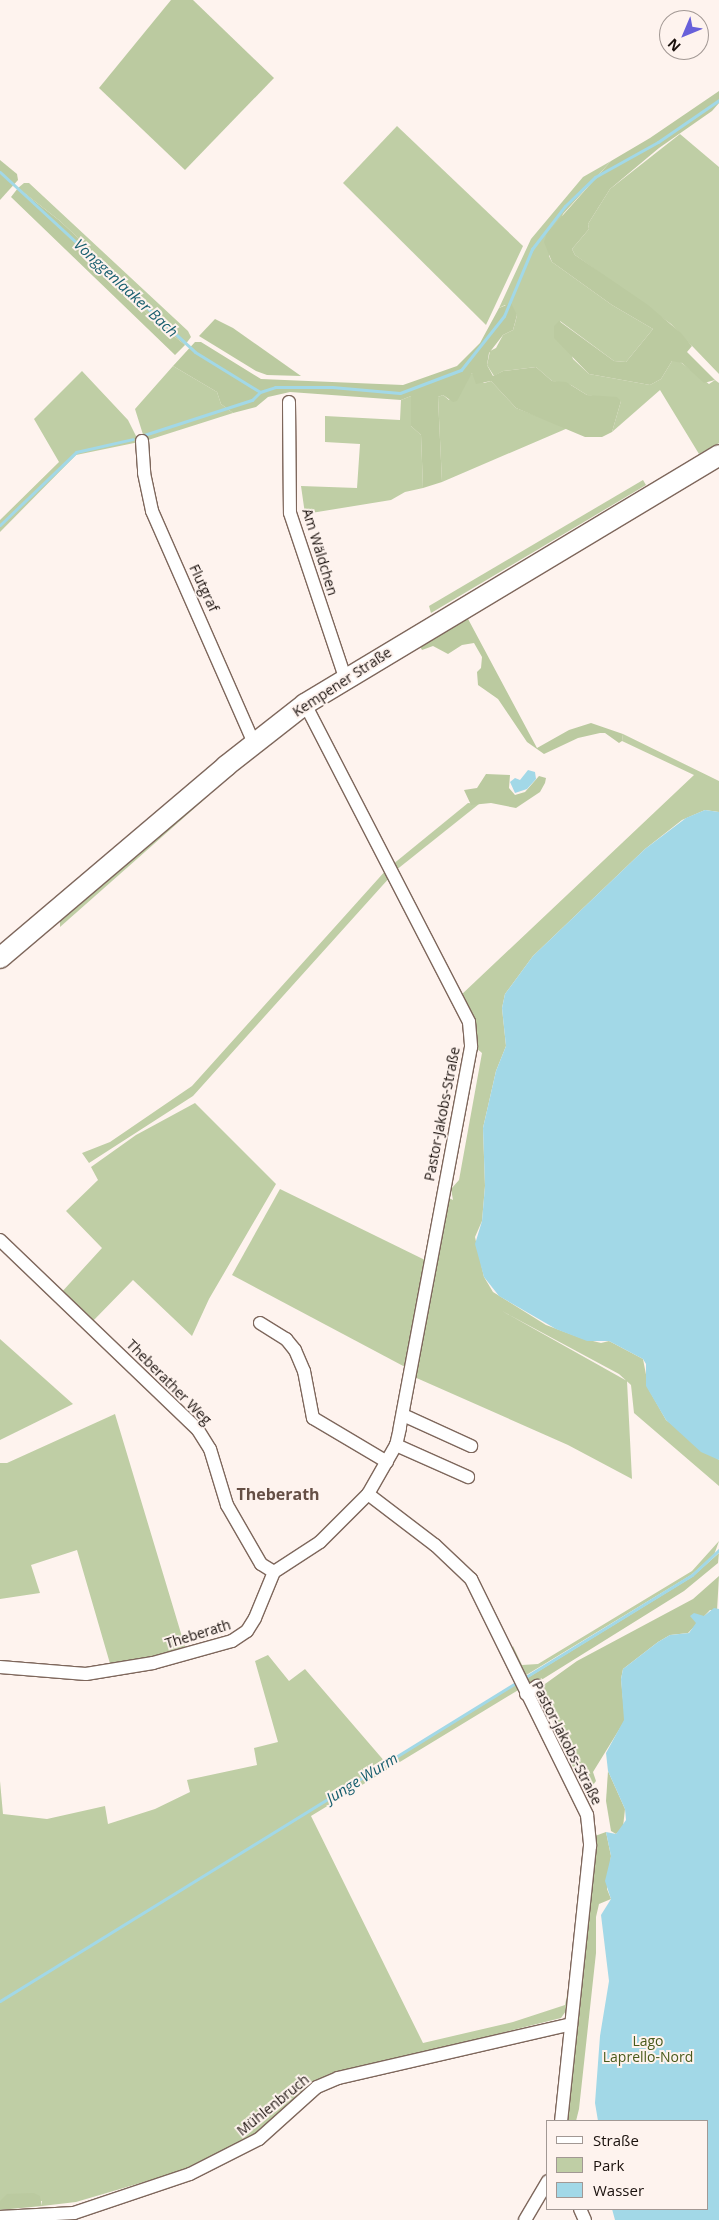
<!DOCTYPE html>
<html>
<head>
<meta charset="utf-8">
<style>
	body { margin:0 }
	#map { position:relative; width:719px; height:2220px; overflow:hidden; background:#fef3ee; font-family:"Open Sans",sans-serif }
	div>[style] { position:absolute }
	.green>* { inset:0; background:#bfcea5 }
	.forest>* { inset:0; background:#bbcaa0 }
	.water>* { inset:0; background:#a2d8e7 }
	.stream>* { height:3px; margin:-1.5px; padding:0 1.5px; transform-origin:1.5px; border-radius:1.5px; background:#a2d8e7 }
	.roads { filter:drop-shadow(1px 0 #7e675c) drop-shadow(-1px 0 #7e675c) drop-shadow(0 1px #7e675c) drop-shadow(0 -1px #7e675c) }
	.minor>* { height:12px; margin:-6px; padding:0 6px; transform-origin:6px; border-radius:6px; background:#fff }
	.primary>* { height:20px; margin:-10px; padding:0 10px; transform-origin:10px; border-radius:10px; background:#fff }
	span { translate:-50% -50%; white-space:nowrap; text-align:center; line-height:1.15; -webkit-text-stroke:4px #fef3ee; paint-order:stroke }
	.street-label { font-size:14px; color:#19100c }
	.park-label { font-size:14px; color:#495a1b }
	.water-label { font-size:15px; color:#175e6e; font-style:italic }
	.quarter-label { font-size:16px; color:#654f45; font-weight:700 }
	.legend { position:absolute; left:546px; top:2120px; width:162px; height:90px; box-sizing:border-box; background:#fef3ee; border:1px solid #a29894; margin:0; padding:6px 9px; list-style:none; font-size:15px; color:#19100c }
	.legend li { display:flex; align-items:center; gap:10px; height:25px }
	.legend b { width:25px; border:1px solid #a29894 }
	.north { position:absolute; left:659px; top:10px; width:50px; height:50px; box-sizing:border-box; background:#fef3ee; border:1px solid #a29894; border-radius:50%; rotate:225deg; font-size:14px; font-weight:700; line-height:20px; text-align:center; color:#19100c }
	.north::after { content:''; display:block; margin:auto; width:18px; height:22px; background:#6860da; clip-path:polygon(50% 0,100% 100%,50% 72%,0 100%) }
</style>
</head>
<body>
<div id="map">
	<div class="green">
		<i style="clip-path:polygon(397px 126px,523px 246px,486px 325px,343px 183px)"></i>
		<i style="clip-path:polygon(680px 134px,719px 167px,719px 374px,671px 324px,575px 255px,572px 249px,589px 229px,588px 224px,610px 189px)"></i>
		<i style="clip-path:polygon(611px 161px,563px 214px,549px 256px,552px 262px,612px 305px,653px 329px,626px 362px,614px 361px,560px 321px,573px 359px,589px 374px,650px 385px,661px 379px,672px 361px,679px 361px,709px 384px,715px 380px,719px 383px,719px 443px,699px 454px,660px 390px,612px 432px,621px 401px,587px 395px,571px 385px,552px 381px,536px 367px,503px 371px,494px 376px,487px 365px,490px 351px,496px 348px,503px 335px,513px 330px,515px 323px,517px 315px,505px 305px,499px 308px,531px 239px,583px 177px)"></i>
		<i style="clip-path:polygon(24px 183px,29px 183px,188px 331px,191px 337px,185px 345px,149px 316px,136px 302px,133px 290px,108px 266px,60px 221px,18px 188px)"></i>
		<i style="clip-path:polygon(173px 366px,217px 392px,221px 404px,233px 413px,145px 441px,135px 409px)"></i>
		<i style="clip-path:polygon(82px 371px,128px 420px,139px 442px,76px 455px,0 532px,0 520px,59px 462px,34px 419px)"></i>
		<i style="clip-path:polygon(472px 373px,484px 383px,491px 381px,516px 408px,568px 428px,442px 482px,438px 397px,443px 395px,449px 400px)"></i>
		<i style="clip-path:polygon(411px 396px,411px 426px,421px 435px,423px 488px,405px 492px,391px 500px,305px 514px,301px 486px,357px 488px,360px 444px,325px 442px,325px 416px,400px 420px,401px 400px)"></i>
		<i style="clip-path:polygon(643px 480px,646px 485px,431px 613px,429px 606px)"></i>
		<i style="clip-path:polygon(623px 734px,719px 781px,719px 812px,705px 810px,682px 820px,645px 849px,533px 956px,505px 994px,502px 1008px,506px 1046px,496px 1071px,483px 1128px,485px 1186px,482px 1221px,475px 1237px,484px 1277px,493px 1292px,546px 1325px,581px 1338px,601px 1343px,609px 1341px,643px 1359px,649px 1390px,666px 1420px,719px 1460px,719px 1486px,634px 1413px,631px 1385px,619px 1374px,502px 1311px,627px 1381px,632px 1479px,568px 1445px,412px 1376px,445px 1196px,453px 1200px,451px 1189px,459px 1180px,482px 1053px,475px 1047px,460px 996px,694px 775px,622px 741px)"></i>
		<i style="clip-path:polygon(204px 794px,206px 798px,60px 927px,60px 918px)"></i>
		<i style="clip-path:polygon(468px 803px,479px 804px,395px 871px,392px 865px)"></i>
		<i style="clip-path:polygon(387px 869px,391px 876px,193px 1096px,89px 1163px,82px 1153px,110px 1142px,192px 1086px)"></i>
		<i style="clip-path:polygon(195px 1103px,276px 1184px,209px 1299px,192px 1336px,133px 1280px,91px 1323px,60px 1294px,102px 1248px,66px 1211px,98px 1180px,91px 1167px,136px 1135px)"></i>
		<i style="clip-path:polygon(280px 1189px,427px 1261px,407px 1368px,232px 1275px)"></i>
		<i style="clip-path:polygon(0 1339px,73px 1404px,0 1440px)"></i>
		<i style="clip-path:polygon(115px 1414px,186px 1650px,111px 1667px,77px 1550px,31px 1565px,40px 1593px,0 1599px,0 1463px,7px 1463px)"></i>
		<i style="clip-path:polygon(719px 1541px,714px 1555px,691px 1575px,523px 1677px,511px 1653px,513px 1646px,522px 1665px,538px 1664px,692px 1571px)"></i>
		<i style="clip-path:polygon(268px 1655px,289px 1681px,305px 1669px,386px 1763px,514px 1684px,520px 1689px,311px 1816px,423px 2043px,513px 2022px,565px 2005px,569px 1985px,568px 2008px,561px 2018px,335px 2075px,260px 2134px,198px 2166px,76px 2202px,42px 2206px,42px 2201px,0 2201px,0 2204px,0 1781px,3px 1814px,47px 1819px,105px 1806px,108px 1824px,155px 1809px,190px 1792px,187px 1780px,257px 1765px,254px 1748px,278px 1742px,255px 1661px)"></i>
	</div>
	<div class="forest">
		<i style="clip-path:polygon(171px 0,193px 0,274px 78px,185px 170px,99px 88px)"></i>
		<i style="clip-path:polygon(719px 91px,719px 103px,712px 111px,659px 148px,610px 189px,588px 224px,589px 229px,572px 249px,575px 255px,648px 305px,681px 333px,692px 346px,687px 352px,715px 380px,704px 383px,682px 363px,672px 361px,661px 379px,650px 385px,589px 374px,554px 338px,554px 326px,559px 321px,614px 361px,626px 362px,653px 329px,612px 305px,552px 262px,544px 242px,547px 233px,611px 161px,650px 138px)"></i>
		<i style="clip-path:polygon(0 160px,17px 174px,18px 180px,0 200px)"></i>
		<i style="clip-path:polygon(18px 188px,60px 221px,108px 266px,133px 290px,136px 302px,149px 316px,185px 345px,175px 355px,11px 197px)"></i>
		<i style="clip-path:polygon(511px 303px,517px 315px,513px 330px,503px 335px,489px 353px,487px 365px,493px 376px,503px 371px,536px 367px,552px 381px,566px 382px,587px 395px,617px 397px,621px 401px,612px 432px,602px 437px,585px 437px,516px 408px,491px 381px,476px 384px,472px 373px,457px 401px,453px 402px,443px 395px,438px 397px,442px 482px,423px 488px,421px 435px,411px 426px,411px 396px,401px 400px,290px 392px,268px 397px,256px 407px,233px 413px,221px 404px,217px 392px,173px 366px,195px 342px,201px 342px,261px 379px,403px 385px,457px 366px,480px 343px,499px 308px)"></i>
		<i style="clip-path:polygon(215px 319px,233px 328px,301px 376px,267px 375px,256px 371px,199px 336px)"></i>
		<i style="clip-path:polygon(467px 617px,537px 748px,569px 730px,591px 723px,623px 734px,622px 741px,619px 743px,605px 733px,600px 733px,578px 738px,544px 754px,527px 742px,498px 699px,478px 685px,477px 672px,481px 668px,482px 657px,474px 643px,462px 645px,448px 654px,433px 646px,422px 650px,417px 641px)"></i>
		<i style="clip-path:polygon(486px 774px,510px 775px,509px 788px,515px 795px,525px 792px,539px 776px,546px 778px,545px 783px,540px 792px,516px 808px,491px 803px,471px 805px,464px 790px,477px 788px)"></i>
		<i style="clip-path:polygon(719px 1553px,718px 1563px,684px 1591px,530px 1687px,524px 1680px,692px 1577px)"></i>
		<i style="clip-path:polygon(719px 1576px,717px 1611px,710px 1610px,688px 1633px,670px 1635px,658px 1642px,623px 1669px,621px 1679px,625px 1720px,593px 1772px,596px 1781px,590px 1789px,579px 1770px,573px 1767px,538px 1689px,577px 1661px,693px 1599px)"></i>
		<i style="clip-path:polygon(608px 1771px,625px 1809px,623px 1827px,616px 1834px,611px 1831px,606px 1801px)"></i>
		<i style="clip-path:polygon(606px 1832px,611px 1856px,607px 1889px,611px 1899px,599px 1904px,596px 1917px,596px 1953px,579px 2109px,576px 2121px,564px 2121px,595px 1836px)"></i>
		<i style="clip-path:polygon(34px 2193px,40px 2196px,42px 2206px,0 2210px,0 2201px,7px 2194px)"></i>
	</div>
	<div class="water">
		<i style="clip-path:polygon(528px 770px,535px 772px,536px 779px,527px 789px,515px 793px,510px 782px,515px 778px,520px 780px)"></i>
		<i style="clip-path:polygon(705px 810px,719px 812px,719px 1460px,701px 1452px,666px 1420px,646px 1386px,646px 1364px,643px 1359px,609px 1341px,587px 1341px,556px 1329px,499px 1296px,484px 1277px,475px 1244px,482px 1221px,485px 1186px,483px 1128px,496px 1071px,506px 1046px,502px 1008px,505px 994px,533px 956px,645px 849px,686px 818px)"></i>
		<i style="clip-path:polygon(714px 1608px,719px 1609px,719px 2220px,615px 2220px,612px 2209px,708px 2209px,708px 2121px,598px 2121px,595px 2103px,600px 2036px,609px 1981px,601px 1915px,611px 1899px,605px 1881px,611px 1856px,606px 1832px,616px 1834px,626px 1820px,625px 1809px,608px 1771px,606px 1753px,624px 1720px,621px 1679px,623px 1669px,658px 1642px,670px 1635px,689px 1633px,696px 1623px,690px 1616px,694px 1613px,704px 1616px)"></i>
	</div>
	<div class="stream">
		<i style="left:0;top:172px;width:265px;rotate:42.7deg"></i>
		<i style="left:195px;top:352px;width:76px;rotate:31.6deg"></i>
		<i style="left:260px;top:392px;width:16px;rotate:-18deg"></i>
		<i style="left:275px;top:387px;width:57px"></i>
		<i style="left:332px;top:387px;width:68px;rotate:5deg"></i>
		<i style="left:400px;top:393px;width:65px;rotate:-20.7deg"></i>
		<i style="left:461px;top:370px;width:69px;rotate:-51.5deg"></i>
		<i style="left:504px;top:316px;width:73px;rotate:-67.3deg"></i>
		<i style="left:532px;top:249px;width:54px;rotate:-52.5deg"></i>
		<i style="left:565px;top:206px;width:42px;rotate:-44deg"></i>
		<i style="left:595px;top:177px;width:72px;rotate:-29.1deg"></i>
		<i style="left:658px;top:142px;width:74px;rotate:-34.5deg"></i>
		<i style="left:144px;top:435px;width:114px;rotate:-18deg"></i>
		<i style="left:252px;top:400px;width:11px;rotate:-45deg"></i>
		<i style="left:0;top:525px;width:105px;rotate:-43.8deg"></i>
		<i style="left:76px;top:452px;width:58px;rotate:-12.8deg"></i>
		<i style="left:524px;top:1678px;width:197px;rotate:-31.5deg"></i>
		<i style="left:692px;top:1575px;width:37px;rotate:-43deg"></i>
		<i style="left:0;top:2001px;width:610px;rotate:-31.66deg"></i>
	</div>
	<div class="roads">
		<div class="minor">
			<i style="left:289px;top:402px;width:111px;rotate:89.5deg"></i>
			<i style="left:290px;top:513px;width:173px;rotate:71.5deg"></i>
			<i style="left:142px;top:441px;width:32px;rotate:86deg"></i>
			<i style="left:144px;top:473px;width:39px;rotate:78deg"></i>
			<i style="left:152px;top:511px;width:253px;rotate:66.3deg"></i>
			<i style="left:305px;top:704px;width:358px;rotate:62.7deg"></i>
			<i style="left:469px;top:1022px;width:25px;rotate:85deg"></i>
			<i style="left:471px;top:1047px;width:388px;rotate:100.6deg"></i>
			<i style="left:400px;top:1428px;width:17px;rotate:103deg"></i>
			<i style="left:396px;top:1445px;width:56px;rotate:119.7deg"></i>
			<i style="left:368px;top:1494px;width:84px;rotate:37.3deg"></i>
			<i style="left:435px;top:1545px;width:50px;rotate:43.4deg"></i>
			<i style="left:471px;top:1579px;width:263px;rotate:63.8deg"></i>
			<i style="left:587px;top:1815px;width:31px;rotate:84deg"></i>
			<i style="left:590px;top:1846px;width:277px;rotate:96deg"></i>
			<i style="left:0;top:1240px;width:274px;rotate:43.8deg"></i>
			<i style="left:198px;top:1430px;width:22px;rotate:58deg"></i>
			<i style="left:210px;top:1449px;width:59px;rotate:73.1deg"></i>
			<i style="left:227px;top:1505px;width:68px;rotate:60deg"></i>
			<i style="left:261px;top:1564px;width:15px;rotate:32deg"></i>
			<i style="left:260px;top:1323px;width:31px;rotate:32deg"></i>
			<i style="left:286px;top:1339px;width:14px;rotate:51deg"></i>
			<i style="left:295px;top:1350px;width:23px;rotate:67deg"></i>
			<i style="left:304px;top:1371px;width:48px;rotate:79.2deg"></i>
			<i style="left:313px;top:1418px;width:86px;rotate:30.7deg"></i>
			<i style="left:403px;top:1415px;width:75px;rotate:24.5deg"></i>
			<i style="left:396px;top:1445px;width:79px;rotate:24deg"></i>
			<i style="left:0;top:1667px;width:86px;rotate:4.7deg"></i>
			<i style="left:86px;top:1674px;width:68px;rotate:-9.3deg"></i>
			<i style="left:153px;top:1663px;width:82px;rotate:-15.6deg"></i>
			<i style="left:232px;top:1641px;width:18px;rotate:-34deg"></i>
			<i style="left:247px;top:1631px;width:15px;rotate:-58deg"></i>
			<i style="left:255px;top:1618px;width:50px;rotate:-67.6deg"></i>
			<i style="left:274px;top:1572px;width:55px;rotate:-33.1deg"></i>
			<i style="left:320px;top:1542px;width:68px;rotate:-45deg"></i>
			<i style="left:526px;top:1694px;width:14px;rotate:-36deg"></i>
			<i style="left:580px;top:2209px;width:12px;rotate:66deg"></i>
			<i style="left:0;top:2217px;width:74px;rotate:-3.1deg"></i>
			<i style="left:74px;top:2213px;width:122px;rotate:-18.6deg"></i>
			<i style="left:190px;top:2174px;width:77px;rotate:-26.9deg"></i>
			<i style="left:259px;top:2139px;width:78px;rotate:-41.9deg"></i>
			<i style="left:317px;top:2087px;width:23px;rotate:-23deg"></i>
			<i style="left:338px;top:2078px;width:239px;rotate:-13deg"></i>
			<i style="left:525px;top:2220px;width:45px;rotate:-59.5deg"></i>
		</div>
		<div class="primary">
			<i style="left:0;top:958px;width:297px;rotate:-40.3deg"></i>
			<i style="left:226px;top:766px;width:100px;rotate:-38.1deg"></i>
			<i style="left:305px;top:704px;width:483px;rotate:-31deg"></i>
		</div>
	</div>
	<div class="street-label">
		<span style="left:320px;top:552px;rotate:73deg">Am Wäldchen</span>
		<span style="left:204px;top:588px;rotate:65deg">Flutgraf</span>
		<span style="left:342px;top:682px;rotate:-33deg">Kempener Straße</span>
		<span style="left:442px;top:1114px;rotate:-79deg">Pastor-Jakobs-Straße</span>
		<span style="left:169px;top:1382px;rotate:45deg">Theberather Weg</span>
		<span style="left:198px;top:1634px;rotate:-17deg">Theberath</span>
		<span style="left:567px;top:1743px;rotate:63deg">Pastor-Jakobs-Straße</span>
		<span style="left:273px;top:2105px;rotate:-39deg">Mühlenbruch</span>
	</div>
	<div class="park-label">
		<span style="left:648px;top:2049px">Lago<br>Laprello-Nord</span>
	</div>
	<div class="water-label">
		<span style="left:126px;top:288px;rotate:43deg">Vonggenlaaker Bach</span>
		<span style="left:362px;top:1778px;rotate:-32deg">Junge Wurm</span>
	</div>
	<div class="quarter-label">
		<span style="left:278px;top:1494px">Theberath</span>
	</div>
	<ul class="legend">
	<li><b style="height:6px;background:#fff"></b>Straße</li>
	<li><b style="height:14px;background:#bfcea5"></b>Park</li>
	<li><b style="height:14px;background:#a2d8e7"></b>Wasser</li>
	</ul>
	<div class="north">N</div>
</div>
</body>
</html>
